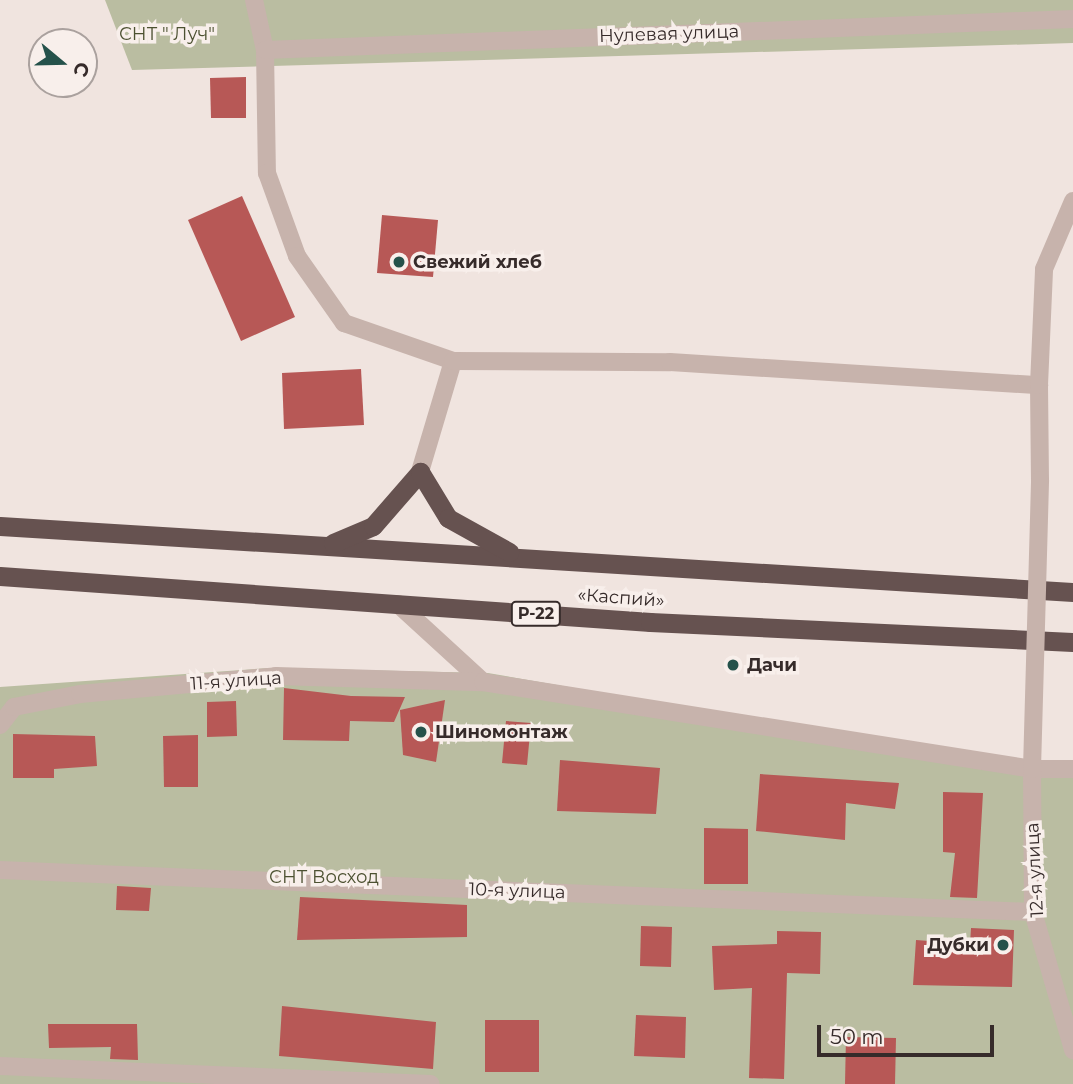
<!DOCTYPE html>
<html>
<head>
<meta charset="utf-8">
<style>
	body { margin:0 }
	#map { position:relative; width:1073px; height:1084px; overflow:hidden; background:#f0e4df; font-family:Montserrat,sans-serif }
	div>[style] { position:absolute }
	.green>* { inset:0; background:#babda1 }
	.building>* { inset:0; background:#b75856 }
	.minor>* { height:18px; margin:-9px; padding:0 9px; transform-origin:9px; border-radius:9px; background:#c7b3ac }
	.trunk>* { height:19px; margin:-9.5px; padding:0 9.5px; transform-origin:9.5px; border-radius:9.5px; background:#665250 }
	.minor-bridge>* { height:18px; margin:-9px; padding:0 9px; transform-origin:9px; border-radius:9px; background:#c7b3ac }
	.dots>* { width:19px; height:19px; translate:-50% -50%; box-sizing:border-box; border:4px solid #f8efeb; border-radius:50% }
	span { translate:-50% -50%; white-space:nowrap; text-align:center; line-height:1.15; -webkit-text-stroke:7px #f8efeb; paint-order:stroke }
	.shield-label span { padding:2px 5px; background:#f8efeb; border:2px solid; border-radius:5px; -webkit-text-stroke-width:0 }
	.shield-label { font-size:16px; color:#362b2a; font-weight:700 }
	.park-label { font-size:18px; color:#4c5131 }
	.street-label { font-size:18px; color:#362b2a }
	.poi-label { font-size:18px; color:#362b2a; font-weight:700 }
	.left { translate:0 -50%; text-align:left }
	.right { translate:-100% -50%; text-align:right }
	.north { position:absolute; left:28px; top:28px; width:70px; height:70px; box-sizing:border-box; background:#f8efeb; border:2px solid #aaa19e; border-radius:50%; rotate:109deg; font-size:19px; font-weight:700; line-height:28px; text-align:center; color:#362b2a }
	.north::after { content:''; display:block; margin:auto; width:24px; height:32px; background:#25524b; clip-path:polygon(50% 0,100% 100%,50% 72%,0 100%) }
	.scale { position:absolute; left:817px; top:1025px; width:177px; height:32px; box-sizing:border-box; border:4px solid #362b2a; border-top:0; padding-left:9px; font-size:21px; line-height:24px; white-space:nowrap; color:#362b2a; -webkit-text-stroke:5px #f8efeb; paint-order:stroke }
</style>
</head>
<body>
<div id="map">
	<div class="green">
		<i style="clip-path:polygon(105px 0,1073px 0,1073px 43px,132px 70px)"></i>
		<i style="clip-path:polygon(269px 668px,488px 673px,1000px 762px,1073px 762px,1073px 1084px,0 1084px,0 687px)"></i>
	</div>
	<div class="building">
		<i style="clip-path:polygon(246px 77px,246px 118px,211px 118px,210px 78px)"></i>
		<i style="clip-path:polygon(242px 196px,295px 317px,241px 341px,188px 220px)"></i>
		<i style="clip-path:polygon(382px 215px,438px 220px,433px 277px,377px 273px)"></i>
		<i style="clip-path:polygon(361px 369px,364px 425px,284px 429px,282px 373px)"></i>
		<i style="clip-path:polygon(284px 688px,351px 696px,405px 697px,394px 722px,350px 721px,349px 741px,283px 740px)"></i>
		<i style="clip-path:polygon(445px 700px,436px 762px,403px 755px,400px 710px)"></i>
		<i style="clip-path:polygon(236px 701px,237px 736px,207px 737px,207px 702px)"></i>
		<i style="clip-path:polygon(506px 721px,531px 723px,527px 765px,502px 763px)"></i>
		<i style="clip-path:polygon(13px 734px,95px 736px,97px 766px,54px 769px,54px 778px,13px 778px)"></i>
		<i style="clip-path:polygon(198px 735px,198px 787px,164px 787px,163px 736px)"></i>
		<i style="clip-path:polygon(560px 760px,660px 768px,656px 814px,557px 811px)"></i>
		<i style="clip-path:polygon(760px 774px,899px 783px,895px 809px,846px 803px,845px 840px,756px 831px)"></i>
		<i style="clip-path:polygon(943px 792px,983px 793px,977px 898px,950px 897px,955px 853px,943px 852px)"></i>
		<i style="clip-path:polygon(704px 828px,748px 829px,748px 884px,704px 884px)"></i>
		<i style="clip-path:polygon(117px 886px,151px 888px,149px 911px,116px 910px)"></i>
		<i style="clip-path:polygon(300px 897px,467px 905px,467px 937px,297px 940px)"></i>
		<i style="clip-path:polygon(641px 926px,672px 927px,671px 967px,640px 966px)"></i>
		<i style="clip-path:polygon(971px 928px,1014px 930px,1012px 987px,913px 985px,916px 940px,970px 944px)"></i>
		<i style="clip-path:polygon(777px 931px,821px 932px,820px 974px,787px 973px,784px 1079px,749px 1078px,752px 988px,714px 990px,712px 946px,777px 944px)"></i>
		<i style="clip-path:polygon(282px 1006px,436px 1022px,433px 1069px,279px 1056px)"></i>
		<i style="clip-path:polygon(636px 1015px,686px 1017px,685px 1058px,634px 1056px)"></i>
		<i style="clip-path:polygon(485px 1020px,539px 1020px,539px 1072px,485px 1072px)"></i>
		<i style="clip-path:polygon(48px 1024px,137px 1024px,138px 1060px,110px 1059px,111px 1047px,49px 1048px)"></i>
		<i style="clip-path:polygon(846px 1037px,896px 1038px,895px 1084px,845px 1084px)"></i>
	</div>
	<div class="minor">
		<i style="left:254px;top:0;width:51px;rotate:77.6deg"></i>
		<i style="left:265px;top:50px;width:123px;rotate:89.1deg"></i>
		<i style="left:267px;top:173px;width:88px;rotate:70.1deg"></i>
		<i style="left:297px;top:256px;width:82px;rotate:55deg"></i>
		<i style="left:344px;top:323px;width:115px;rotate:19.2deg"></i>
		<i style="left:453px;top:361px;width:116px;rotate:106.6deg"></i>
		<i style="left:265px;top:50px;width:809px;rotate:-2.2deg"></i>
		<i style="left:453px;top:361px;width:217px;rotate:0.3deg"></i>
		<i style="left:670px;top:362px;width:370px;rotate:3.6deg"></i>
		<i style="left:1039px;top:385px;width:95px;rotate:89.4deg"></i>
		<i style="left:1039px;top:385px;width:116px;rotate:-87.5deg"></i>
		<i style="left:1044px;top:269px;width:74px;rotate:-66.9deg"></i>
		<i style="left:398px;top:604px;width:115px;rotate:42.5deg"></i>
		<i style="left:0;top:725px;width:23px;rotate:-52deg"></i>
		<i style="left:14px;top:707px;width:67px;rotate:-11.1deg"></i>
		<i style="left:80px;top:694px;width:197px;rotate:-5.2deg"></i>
		<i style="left:276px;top:676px;width:207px;rotate:1.7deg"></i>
		<i style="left:483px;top:682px;width:556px;rotate:9deg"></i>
		<i style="left:1032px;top:769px;width:41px"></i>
		<i style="left:1032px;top:769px;width:143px;rotate:89.6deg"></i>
		<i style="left:1033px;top:912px;width:144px;rotate:73.8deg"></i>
		<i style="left:0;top:870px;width:1034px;rotate:2.33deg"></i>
		<i style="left:0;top:1066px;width:431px;rotate:2.4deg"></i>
	</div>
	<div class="trunk">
		<i style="left:0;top:526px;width:1075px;rotate:3.52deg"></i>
		<i style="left:333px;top:543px;width:43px;rotate:-23deg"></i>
		<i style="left:373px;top:526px;width:72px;rotate:-49deg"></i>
		<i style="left:420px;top:472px;width:54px;rotate:58.7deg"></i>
		<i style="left:448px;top:518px;width:70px;rotate:29.1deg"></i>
		<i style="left:0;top:576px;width:652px;rotate:4.05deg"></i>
		<i style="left:650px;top:622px;width:423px;rotate:2.7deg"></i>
	</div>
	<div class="minor-bridge">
		<i style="left:1032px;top:769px;width:289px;rotate:-88.4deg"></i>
	</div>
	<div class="dots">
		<i style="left:399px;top:262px;background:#25524b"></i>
		<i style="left:733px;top:665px;background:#25524b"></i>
		<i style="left:421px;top:732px;background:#25524b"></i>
		<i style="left:1003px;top:945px;background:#25524b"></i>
	</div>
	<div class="shield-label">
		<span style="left:536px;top:614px">Р-22</span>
	</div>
	<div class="park-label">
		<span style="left:167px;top:34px">СНТ " Луч"</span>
		<span style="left:324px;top:877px">СНТ Восход</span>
	</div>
	<div class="street-label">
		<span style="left:669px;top:34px;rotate:-2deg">Нулевая улица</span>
		<span style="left:621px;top:598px;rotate:4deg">«Каспий»</span>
		<span style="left:236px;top:681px;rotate:-4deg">11-я улица</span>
		<span style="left:1035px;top:870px;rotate:-93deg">12-я улица</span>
		<span style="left:517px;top:891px;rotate:2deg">10-я улица</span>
	</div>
	<div class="poi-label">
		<span class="left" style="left:413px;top:262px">Свежий хлеб</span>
		<span class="left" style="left:747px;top:665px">Дачи</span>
		<span class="left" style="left:435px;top:732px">Шиномонтаж</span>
		<span class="right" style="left:989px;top:945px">Дубки</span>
	</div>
	<div class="north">С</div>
	<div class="scale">50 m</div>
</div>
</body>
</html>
